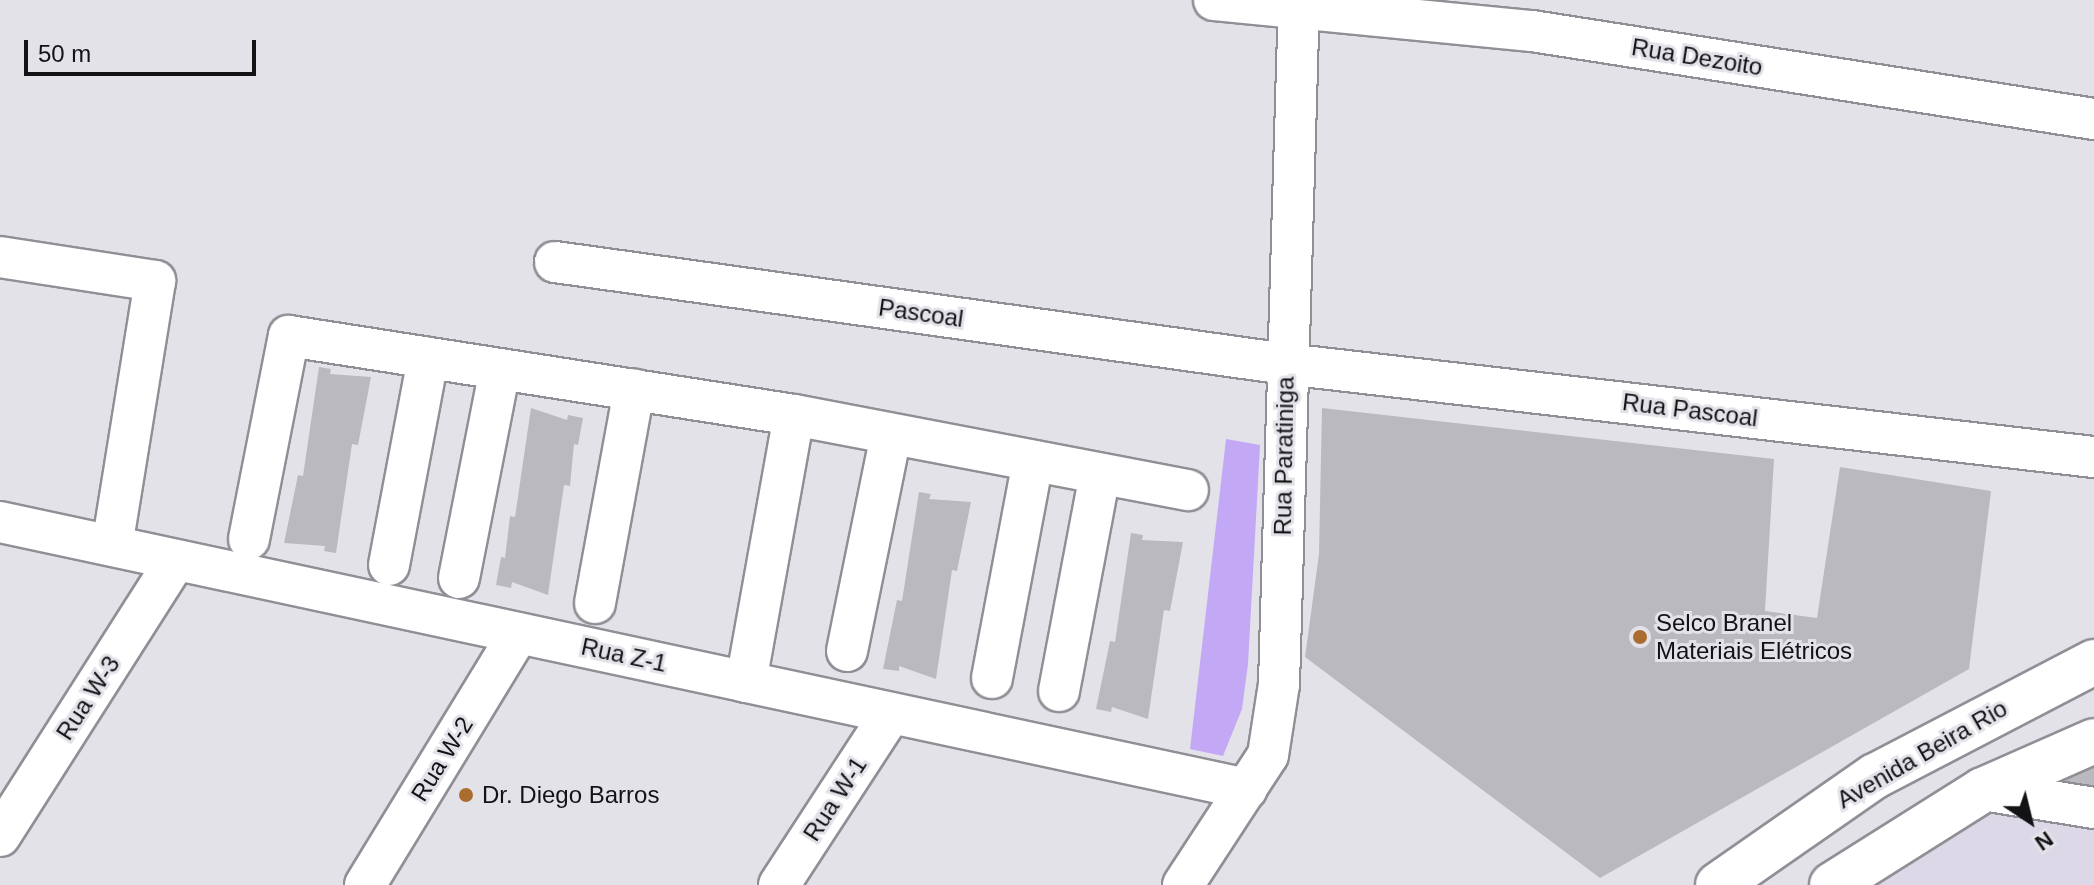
<!DOCTYPE html>
<html>
<head>
<meta charset="utf-8">
<style>
	body { margin:0 }
	#map { position:relative; width:2094px; height:885px; overflow:hidden; background:#e4e2e9; font-family:Arial,sans-serif }
	div>[style] { position:absolute }
	.built>* { inset:0; background:#ddd8e7 }
	.green>* { inset:0; background:#c3a9f5 }
	.building>* { inset:0; background:#bbb9c0 }
	.roads { filter:drop-shadow(2px 0 #918f96) drop-shadow(-2px 0 #918f96) drop-shadow(0 2px #918f96) drop-shadow(0 -2px #918f96) }
	.minor>* { height:40px; margin:-20px; padding:0 20px; transform-origin:20px; border-radius:20px; background:#fff }
	.major>* { height:44px; margin:-22px; padding:0 22px; transform-origin:22px; border-radius:22px; background:#fff }
	.dots>* { width:22px; height:22px; translate:-50% -50%; box-sizing:border-box; border:4px solid #e4e2e9; border-radius:50% }
	span { translate:-50% -50%; white-space:nowrap; text-align:center; line-height:1.15; -webkit-text-stroke:6px #e4e2e9; paint-order:stroke }
	.street-label { font-size:24px; color:#131215 }
	.poi-label { font-size:24px; color:#131215 }
	.left { translate:0 -50%; text-align:left }
	.north { position:absolute; left:1990px; top:781px; width:80px; height:80px; -webkit-text-stroke:6px #e4e2e9; paint-order:stroke; rotate:145deg; font-size:22px; font-weight:700; line-height:32px; text-align:center; color:#131215 }
	.north::after { content:''; display:block; margin:auto; width:28px; height:36px; background:#131215; clip-path:polygon(50% 0,100% 100%,50% 72%,0 100%) }
	.scale { position:absolute; left:24px; top:40px; width:232px; height:36px; box-sizing:border-box; border:4px solid #131215; border-top:0; padding-left:10px; font-size:24px; line-height:28px; white-space:nowrap; color:#131215; -webkit-text-stroke:6px #e4e2e9; paint-order:stroke }
</style>
</head>
<body>
<div id="map">
	<div class="built">
		<i style="clip-path:polygon(1987px 801px,2094px 823px,2094px 885px,1856px 885px)"></i>
	</div>
	<div class="green">
		<i style="clip-path:polygon(1226px 439px,1260px 445px,1248px 664px,1242px 709px,1223px 756px,1190px 749px)"></i>
	</div>
	<div class="building">
		<i style="clip-path:polygon(319px 367px,331px 369px,330px 374px,371px 377px,358px 445px,352px 444px,336px 553px,324px 551px,325px 546px,284px 543px,298px 475px,303px 476px)"></i>
		<i style="clip-path:polygon(531px 408px,567px 420px,568px 415px,583px 418px,578px 445px,574px 444px,570px 486px,564px 485px,548px 595px,512px 582px,511px 588px,496px 585px,501px 557px,505px 558px,510px 516px,515px 517px)"></i>
		<i style="clip-path:polygon(1322px 408px,1774px 459px,1765px 611px,1817px 618px,1840px 467px,1991px 491px,1969px 669px,1600px 878px,1305px 657px,1319px 554px)"></i>
		<i style="clip-path:polygon(919px 492px,931px 494px,929px 499px,971px 502px,957px 571px,952px 570px,936px 679px,899px 666px,899px 671px,883px 669px,897px 600px,902px 601px)"></i>
		<i style="clip-path:polygon(1131px 533px,1143px 535px,1142px 540px,1183px 542px,1170px 611px,1164px 610px,1148px 719px,1112px 707px,1111px 712px,1096px 709px,1110px 641px,1115px 642px)"></i>
		<i style="clip-path:polygon(2094px 756px,2094px 787px,2062px 783px,2056px 770px)"></i>
	</div>
	<div class="roads">
		<div class="minor">
			<i style="left:1214px;top:0;width:320px;rotate:5.6deg"></i>
			<i style="left:1532px;top:31px;width:569px;rotate:8.9deg"></i>
			<i style="left:0;top:257px;width:157px;rotate:8.8deg"></i>
			<i style="left:155px;top:281px;width:268px;rotate:99.2deg"></i>
			<i style="left:555px;top:262px;width:738px;rotate:7.94deg"></i>
			<i style="left:1286px;top:364px;width:813px;rotate:6.57deg"></i>
			<i style="left:0;top:522px;width:1275px;rotate:12.09deg"></i>
			<i style="left:249px;top:539px;width:207px;rotate:-78.9deg"></i>
			<i style="left:289px;top:336px;width:511px;rotate:8.89deg"></i>
			<i style="left:389px;top:565px;width:211px;rotate:-79.3deg"></i>
			<i style="left:459px;top:578px;width:213px;rotate:-78.9deg"></i>
			<i style="left:595px;top:603px;width:217px;rotate:-79.6deg"></i>
			<i style="left:847px;top:651px;width:221px;rotate:-78.5deg"></i>
			<i style="left:992px;top:678px;width:221px;rotate:-79.3deg"></i>
			<i style="left:746px;top:682px;width:271px;rotate:-79.8deg"></i>
			<i style="left:794px;top:415px;width:401px;rotate:10.8deg"></i>
			<i style="left:1059px;top:691px;width:221px;rotate:-79.3deg"></i>
			<i style="left:1983px;top:790px;width:112px;rotate:9.2deg"></i>
			<i style="left:0;top:836px;width:327px;rotate:-57.5deg"></i>
			<i style="left:365px;top:885px;width:295px;rotate:-58.6deg"></i>
			<i style="left:779px;top:885px;width:205px;rotate:-56.9deg"></i>
			<i style="left:1183px;top:885px;width:155px;rotate:-56.8deg"></i>
			<i style="left:1268px;top:755px;width:72px;rotate:-81.2deg"></i>
			<i style="left:1279px;top:684px;width:684px;rotate:-88.33deg"></i>
		</div>
		<div class="major">
			<i style="left:1718px;top:885px;width:191px;rotate:-34.8deg"></i>
			<i style="left:1875px;top:776px;width:247px;rotate:-27.5deg"></i>
			<i style="left:1832px;top:885px;width:178px;rotate:-32.2deg"></i>
			<i style="left:1983px;top:790px;width:121px;rotate:-23.8deg"></i>
		</div>
	</div>
	<div class="dots">
		<i style="left:1640px;top:637px;background:#aa6d30"></i>
		<i style="left:466px;top:795px;background:#aa6d30"></i>
	</div>
	<div class="street-label">
		<span style="left:1697px;top:57px;rotate:9deg">Rua Dezoito</span>
		<span style="left:921px;top:313px;rotate:8deg">Pascoal</span>
		<span style="left:1690px;top:410px;rotate:7deg">Rua Pascoal</span>
		<span style="left:1284px;top:456px;rotate:-89deg">Rua Paratiniga</span>
		<span style="left:624px;top:655px;rotate:12deg">Rua Z-1</span>
		<span style="left:88px;top:698px;rotate:-57deg">Rua W-3</span>
		<span style="left:1922px;top:754px;rotate:-30deg">Avenida Beira Rio</span>
		<span style="left:442px;top:759px;rotate:-58deg">Rua W-2</span>
		<span style="left:835px;top:799px;rotate:-57deg">Rua W-1</span>
	</div>
	<div class="poi-label">
		<span class="left" style="left:1656px;top:637px">Selco Branel<br>Materiais Elétricos</span>
		<span class="left" style="left:482px;top:795px">Dr. Diego Barros</span>
	</div>
	<div class="north">N</div>
	<div class="scale">50 m</div>
</div>
</body>
</html>
